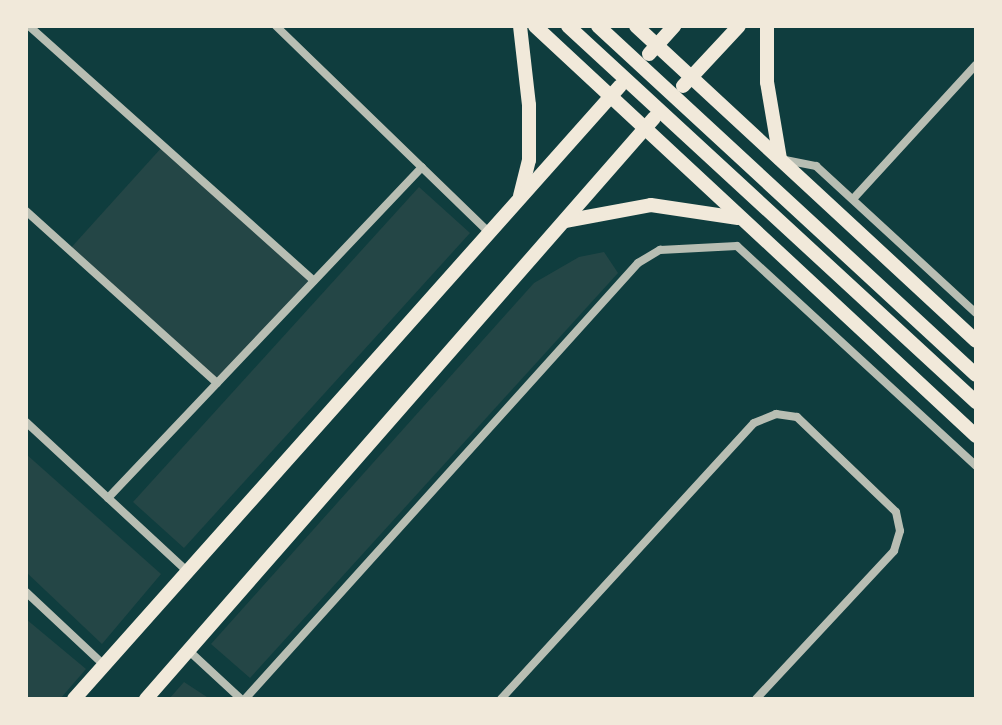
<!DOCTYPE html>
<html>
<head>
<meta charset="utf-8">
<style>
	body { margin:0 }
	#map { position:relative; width:1002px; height:725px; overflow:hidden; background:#0f3d3e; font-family:Lato,sans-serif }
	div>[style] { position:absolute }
	.green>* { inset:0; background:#244646 }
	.minor>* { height:8px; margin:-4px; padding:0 4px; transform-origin:4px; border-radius:4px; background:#b8beb3 }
	.primary>* { height:14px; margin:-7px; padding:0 7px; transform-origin:7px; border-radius:7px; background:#f1e9da }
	span { translate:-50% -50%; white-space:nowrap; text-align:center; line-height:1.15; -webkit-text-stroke:6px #f1e9da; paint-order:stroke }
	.frame { position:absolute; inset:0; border:28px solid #f1e9da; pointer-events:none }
</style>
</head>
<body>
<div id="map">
	<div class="green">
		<i style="clip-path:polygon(163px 146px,314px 281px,217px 383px,69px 250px)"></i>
		<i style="clip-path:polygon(419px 187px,470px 233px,184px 548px,133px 502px)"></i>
		<i style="clip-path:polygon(604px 252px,618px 273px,250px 678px,211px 644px,534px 283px,579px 257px)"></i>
		<i style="clip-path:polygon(26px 454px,161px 574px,102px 644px,26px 572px)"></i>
		<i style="clip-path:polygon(26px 619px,86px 669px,60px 699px,26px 699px)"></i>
		<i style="clip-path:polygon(184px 682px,210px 699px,169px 699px)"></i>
	</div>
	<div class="minor">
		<i style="left:29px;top:26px;width:382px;rotate:41.8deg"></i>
		<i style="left:276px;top:26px;width:299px;rotate:44.1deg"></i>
		<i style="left:780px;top:159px;width:37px;rotate:11deg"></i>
		<i style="left:816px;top:166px;width:217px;rotate:42.6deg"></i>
		<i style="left:853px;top:199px;width:182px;rotate:-47.5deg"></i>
		<i style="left:26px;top:211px;width:257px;rotate:42deg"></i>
		<i style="left:26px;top:422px;width:218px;rotate:42.8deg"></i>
		<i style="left:108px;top:498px;width:456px;rotate:-46.5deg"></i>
		<i style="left:26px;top:592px;width:107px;rotate:43.1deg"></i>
		<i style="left:188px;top:650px;width:72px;rotate:42.8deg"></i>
		<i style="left:245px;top:699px;width:587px;rotate:-47.97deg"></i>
		<i style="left:638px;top:263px;width:26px;rotate:-31deg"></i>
		<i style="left:660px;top:250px;width:77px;rotate:-3deg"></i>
		<i style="left:737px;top:246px;width:325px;rotate:42.6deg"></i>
		<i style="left:501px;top:699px;width:374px;rotate:-47.5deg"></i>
		<i style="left:754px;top:423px;width:24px;rotate:-22deg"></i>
		<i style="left:776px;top:414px;width:21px;rotate:8deg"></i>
		<i style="left:797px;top:417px;width:137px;rotate:43.8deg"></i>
		<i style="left:896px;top:512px;width:19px;rotate:78deg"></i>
		<i style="left:900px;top:531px;width:21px;rotate:107deg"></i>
		<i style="left:894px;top:551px;width:202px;rotate:133deg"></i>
	</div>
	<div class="primary">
		<i style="left:535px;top:26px;width:602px;rotate:42.91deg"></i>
		<i style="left:568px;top:26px;width:555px;rotate:42.66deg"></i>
		<i style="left:598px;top:26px;width:514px;rotate:42.72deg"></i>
		<i style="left:636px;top:26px;width:463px;rotate:42.8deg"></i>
		<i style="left:767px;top:26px;width:56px;rotate:90deg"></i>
		<i style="left:767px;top:82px;width:78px;rotate:80.4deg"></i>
		<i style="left:649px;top:54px;width:38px;rotate:-48deg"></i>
		<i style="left:683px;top:86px;width:82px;rotate:-47deg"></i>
		<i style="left:520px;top:196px;width:37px;rotate:-76deg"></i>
		<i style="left:529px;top:160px;width:55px;rotate:-90deg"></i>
		<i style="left:529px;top:105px;width:80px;rotate:-96.5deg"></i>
		<i style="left:565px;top:221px;width:87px;rotate:-10.5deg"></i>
		<i style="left:651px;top:205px;width:88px;rotate:8.5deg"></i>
		<i style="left:74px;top:699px;width:821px;rotate:-48.31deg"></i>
		<i style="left:146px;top:699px;width:772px;rotate:-48.84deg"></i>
	</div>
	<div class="frame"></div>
</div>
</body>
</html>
